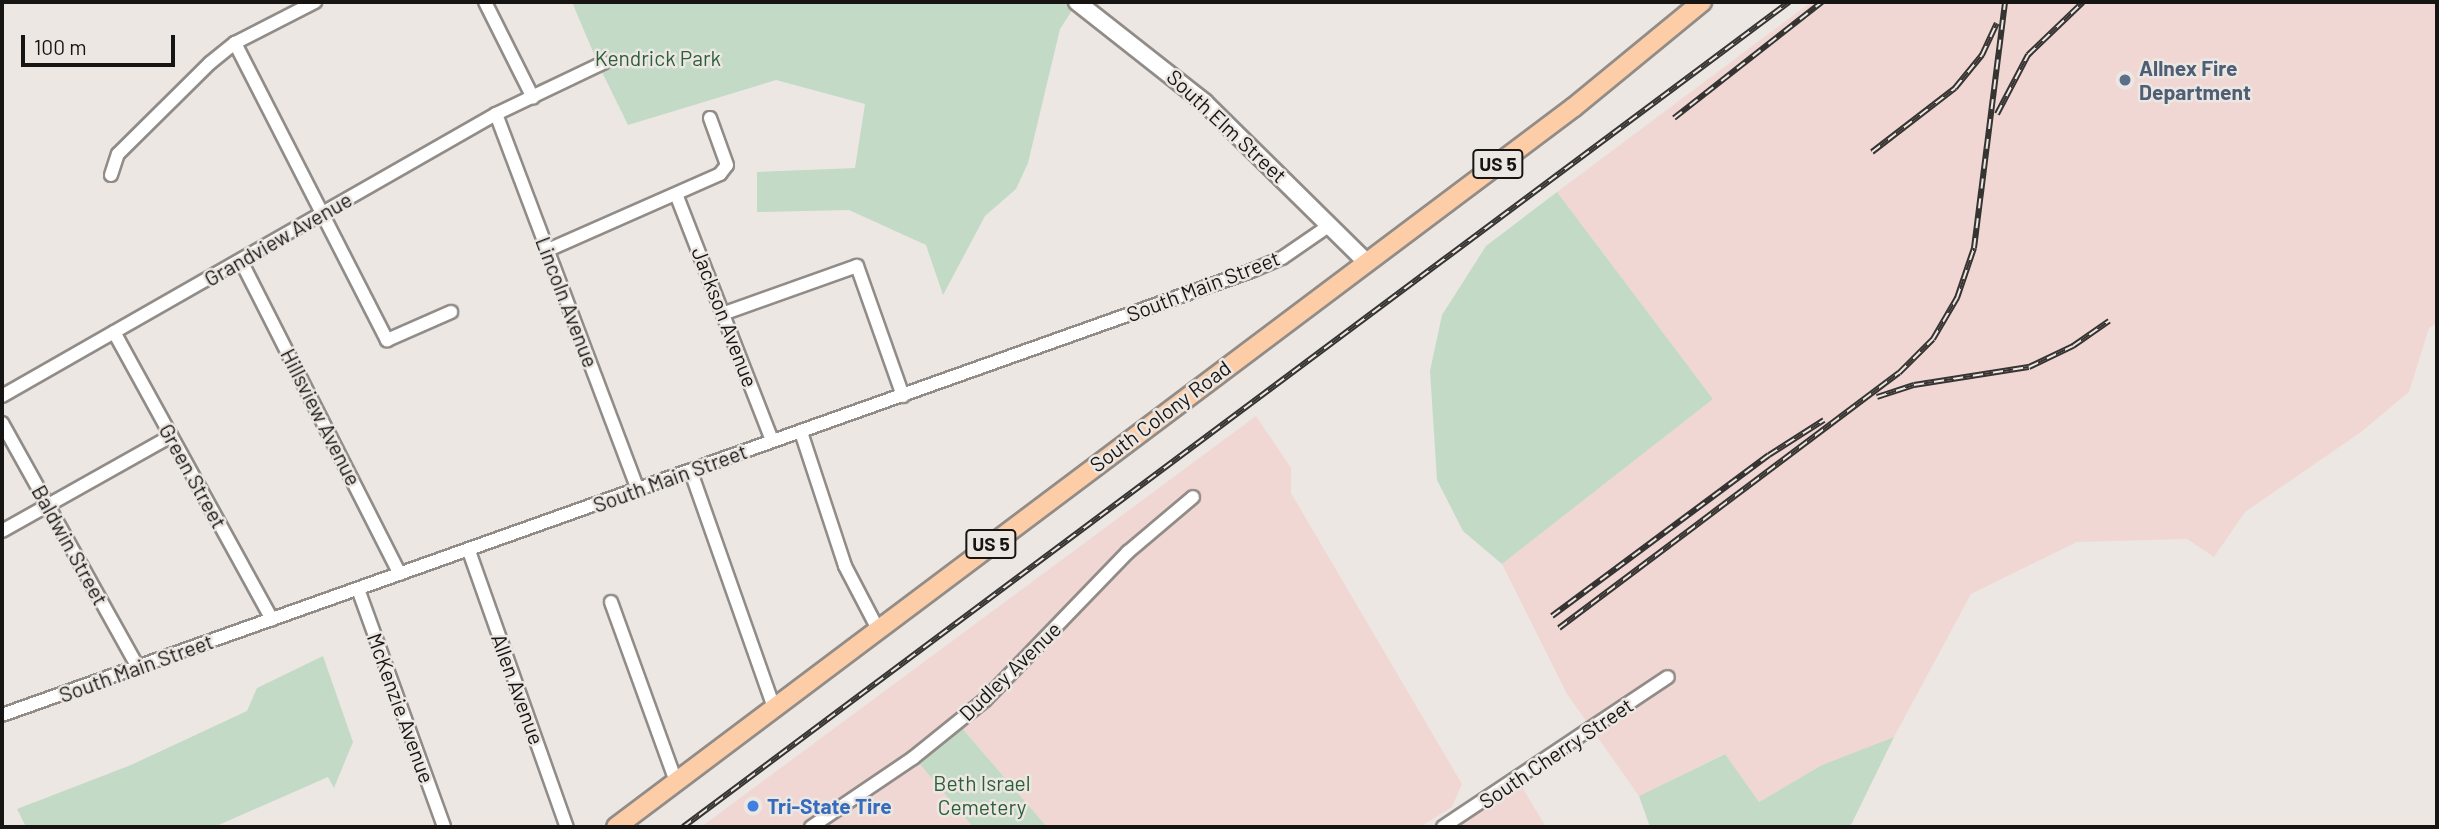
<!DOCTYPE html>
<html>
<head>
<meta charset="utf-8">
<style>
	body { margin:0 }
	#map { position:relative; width:2439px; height:829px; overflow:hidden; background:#ece7e2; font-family:Barlow,sans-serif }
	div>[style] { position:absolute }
	.industrial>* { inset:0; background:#f1d7d3 }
	.green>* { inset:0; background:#c3dac7 }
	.roads { filter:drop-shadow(2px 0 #918c88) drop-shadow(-2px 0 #918c88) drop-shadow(0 2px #918c88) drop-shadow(0 -2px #918c88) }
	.street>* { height:12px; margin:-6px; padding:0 6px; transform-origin:6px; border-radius:6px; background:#fff }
	.secondary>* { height:16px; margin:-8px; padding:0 8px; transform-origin:8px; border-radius:8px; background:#fff }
	.primary>* { height:18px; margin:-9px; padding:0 9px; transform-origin:9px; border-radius:9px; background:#fccda7 }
	.rail>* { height:6px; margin-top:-3px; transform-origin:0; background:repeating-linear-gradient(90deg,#ece7e2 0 10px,#363432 0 20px); box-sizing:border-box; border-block:2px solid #363432 }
	.dots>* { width:19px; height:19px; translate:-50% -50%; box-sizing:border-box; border:4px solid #ece7e2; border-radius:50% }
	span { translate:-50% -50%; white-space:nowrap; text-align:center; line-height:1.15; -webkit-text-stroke:5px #ece7e2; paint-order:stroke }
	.shield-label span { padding:2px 5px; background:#ece7e2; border:2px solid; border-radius:5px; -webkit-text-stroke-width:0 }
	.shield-label { font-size:19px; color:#171514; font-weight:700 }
	.park-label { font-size:21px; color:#2a5f38 }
	.service-label { font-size:21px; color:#4e5e75; font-weight:700 }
	.left { translate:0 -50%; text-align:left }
	.street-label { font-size:21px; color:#171514 }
	.shop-label { font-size:21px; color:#366cbe; font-weight:700 }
	.frame { position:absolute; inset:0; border:4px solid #171514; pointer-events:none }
	.scale { position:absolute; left:21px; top:35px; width:154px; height:32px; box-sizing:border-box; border:4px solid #171514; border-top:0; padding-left:9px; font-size:21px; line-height:24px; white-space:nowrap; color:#171514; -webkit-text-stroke:5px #ece7e2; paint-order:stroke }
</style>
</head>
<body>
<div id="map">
	<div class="industrial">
		<i style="clip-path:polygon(1811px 2px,2437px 2px,2437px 323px,2429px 328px,2409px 392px,2361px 432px,2245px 512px,2214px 557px,2187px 539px,2077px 542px,1971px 594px,1894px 737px,1822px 765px,1759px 802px,1724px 754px,1639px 796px,1567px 694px,1502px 564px,1713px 399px,1557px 192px)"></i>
		<i style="clip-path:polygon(1256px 416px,1291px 468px,1291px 493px,1462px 784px,1452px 807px,1420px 827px,1047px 827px,961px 727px,918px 762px,973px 827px,701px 827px)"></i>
		<i style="clip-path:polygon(1522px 787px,1546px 827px,1453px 827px)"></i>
	</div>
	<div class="green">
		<i style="clip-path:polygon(572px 2px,1064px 2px,1073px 9px,1060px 29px,1028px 163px,1016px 189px,985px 216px,943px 295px,926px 245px,849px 210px,757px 212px,757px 172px,855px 168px,865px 104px,776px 80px,628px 125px,600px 68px,544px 100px,537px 84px,596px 59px)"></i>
		<i style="clip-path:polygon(1557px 192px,1713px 399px,1502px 564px,1463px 531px,1437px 480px,1430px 371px,1442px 315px,1486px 246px)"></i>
		<i style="clip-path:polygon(323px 656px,353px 742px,334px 788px,328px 777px,214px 827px,26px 827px,17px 809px,131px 765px,247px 711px,257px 688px)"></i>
		<i style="clip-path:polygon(961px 727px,1047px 827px,973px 827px,918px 762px)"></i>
		<i style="clip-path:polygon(1894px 737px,1850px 827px,1650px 827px,1639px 796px,1725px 754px,1759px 802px,1822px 765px)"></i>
	</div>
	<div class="roads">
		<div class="street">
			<i style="left:485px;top:2px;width:107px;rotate:63.4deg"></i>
			<i style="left:235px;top:43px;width:334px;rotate:62.9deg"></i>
			<i style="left:387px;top:340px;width:70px;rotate:-23.6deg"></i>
			<i style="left:496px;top:114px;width:402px;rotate:69.3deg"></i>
			<i style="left:111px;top:175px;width:22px;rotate:-72deg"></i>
			<i style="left:118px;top:154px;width:129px;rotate:-44.7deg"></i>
			<i style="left:210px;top:63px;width:32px;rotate:-39deg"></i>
			<i style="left:235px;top:43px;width:90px;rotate:-27.1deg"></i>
			<i style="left:676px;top:194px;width:264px;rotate:68.7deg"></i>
			<i style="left:548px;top:250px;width:188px;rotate:-23.8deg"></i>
			<i style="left:720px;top:174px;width:11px;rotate:-52deg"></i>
			<i style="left:727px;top:165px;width:50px;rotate:-109.9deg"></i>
			<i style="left:241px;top:261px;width:351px;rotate:63.1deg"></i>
			<i style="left:725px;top:313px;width:140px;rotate:-19.6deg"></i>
			<i style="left:857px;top:266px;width:138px;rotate:70.5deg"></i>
			<i style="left:114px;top:332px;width:328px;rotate:61.2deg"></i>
			<i style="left:2px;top:396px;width:569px;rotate:-29.72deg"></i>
			<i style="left:496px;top:114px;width:119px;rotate:-25.5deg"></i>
			<i style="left:2px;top:423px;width:279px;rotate:60.9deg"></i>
			<i style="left:801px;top:432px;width:141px;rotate:71.8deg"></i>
			<i style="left:845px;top:566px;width:71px;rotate:62.4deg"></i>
			<i style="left:691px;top:472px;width:250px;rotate:70.6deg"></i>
			<i style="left:2px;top:531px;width:194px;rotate:-29.3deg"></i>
			<i style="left:469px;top:551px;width:293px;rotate:70.5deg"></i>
			<i style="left:358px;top:589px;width:253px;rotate:70.1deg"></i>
			<i style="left:611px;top:602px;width:191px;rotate:70.1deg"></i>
			<i style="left:2px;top:715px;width:1326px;rotate:-19.57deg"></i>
			<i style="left:1251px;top:271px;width:34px;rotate:-23deg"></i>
			<i style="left:1282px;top:258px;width:58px;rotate:-34.5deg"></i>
			<i style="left:811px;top:827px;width:123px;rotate:-34.1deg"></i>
			<i style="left:913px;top:758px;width:92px;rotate:-38.9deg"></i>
			<i style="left:985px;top:700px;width:206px;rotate:-46deg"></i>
			<i style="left:1128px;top:552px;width:85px;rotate:-40.2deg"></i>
			<i style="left:1443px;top:827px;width:270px;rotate:-33.7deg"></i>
		</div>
		<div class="secondary">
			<i style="left:1077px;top:2px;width:162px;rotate:38.2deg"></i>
			<i style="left:1204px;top:102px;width:228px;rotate:44.6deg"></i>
		</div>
		<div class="primary">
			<i style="left:616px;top:827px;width:1198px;rotate:-36.93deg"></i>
			<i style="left:1574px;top:107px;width:166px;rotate:-39.4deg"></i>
		</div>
	</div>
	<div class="rail">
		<i style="left:1997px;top:114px;width:67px;rotate:-62.3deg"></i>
		<i style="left:2028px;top:55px;width:76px;rotate:-43.9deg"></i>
		<i style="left:1674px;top:118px;width:188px;rotate:-38.1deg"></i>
		<i style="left:1872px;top:152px;width:105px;rotate:-37.6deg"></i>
		<i style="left:1955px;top:88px;width:43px;rotate:-50.7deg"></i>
		<i style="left:1982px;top:55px;width:35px;rotate:-65deg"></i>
		<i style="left:1877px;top:397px;width:39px;rotate:-18deg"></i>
		<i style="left:1914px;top:385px;width:116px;rotate:-8.9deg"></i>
		<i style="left:2029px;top:367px;width:49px;rotate:-25.5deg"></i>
		<i style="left:2073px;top:346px;width:44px;rotate:-34.8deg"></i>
		<i style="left:1552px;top:616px;width:270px;rotate:-36.6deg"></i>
		<i style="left:1769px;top:455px;width:65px;rotate:-32.5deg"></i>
		<i style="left:1559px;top:628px;width:425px;rotate:-36.9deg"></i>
		<i style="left:1899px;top:373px;width:48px;rotate:-45deg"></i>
		<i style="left:1933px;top:339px;width:48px;rotate:-59.7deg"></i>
		<i style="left:1957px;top:298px;width:53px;rotate:-71.2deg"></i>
		<i style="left:1974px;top:248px;width:248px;rotate:-82.8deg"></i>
		<i style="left:683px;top:827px;width:1380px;rotate:-36.72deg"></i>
	</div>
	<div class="dots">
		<i style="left:2125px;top:80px;background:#5c6f8a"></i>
		<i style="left:753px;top:806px;background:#3f7fe0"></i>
	</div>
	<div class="shield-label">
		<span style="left:1498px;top:164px">US 5</span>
		<span style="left:991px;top:544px">US 5</span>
	</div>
	<div class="park-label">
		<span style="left:658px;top:58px">Kendrick Park</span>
		<span style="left:982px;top:795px">Beth Israel<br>Cemetery</span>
	</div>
	<div class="service-label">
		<span class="left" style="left:2139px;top:80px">Allnex Fire<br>Department</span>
	</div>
	<div class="street-label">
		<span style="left:1227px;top:126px;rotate:43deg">South Elm Street</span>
		<span style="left:278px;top:239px;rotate:-30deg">Grandview Avenue</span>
		<span style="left:1203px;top:286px;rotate:-21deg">South Main Street</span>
		<span style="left:567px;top:302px;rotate:69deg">Lincoln Avenue</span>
		<span style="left:725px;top:317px;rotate:69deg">Jackson Avenue</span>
		<span style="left:1160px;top:416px;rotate:-37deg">South Colony Road</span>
		<span style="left:321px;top:417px;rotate:63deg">Hillsview Avenue</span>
		<span style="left:193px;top:476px;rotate:61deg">Green Street</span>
		<span style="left:670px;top:478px;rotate:-20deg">South Main Street</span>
		<span style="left:70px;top:545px;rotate:61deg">Baldwin Street</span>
		<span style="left:136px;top:668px;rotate:-20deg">South Main Street</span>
		<span style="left:1010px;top:671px;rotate:-44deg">Dudley Avenue</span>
		<span style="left:518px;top:689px;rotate:70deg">Allen Avenue</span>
		<span style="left:401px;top:708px;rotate:70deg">McKenzie Avenue</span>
		<span style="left:1556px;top:753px;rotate:-34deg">South Cherry Street</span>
	</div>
	<div class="shop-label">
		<span class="left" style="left:767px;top:806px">Tri-State Tire</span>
	</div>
	<div class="frame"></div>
	<div class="scale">100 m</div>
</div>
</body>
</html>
